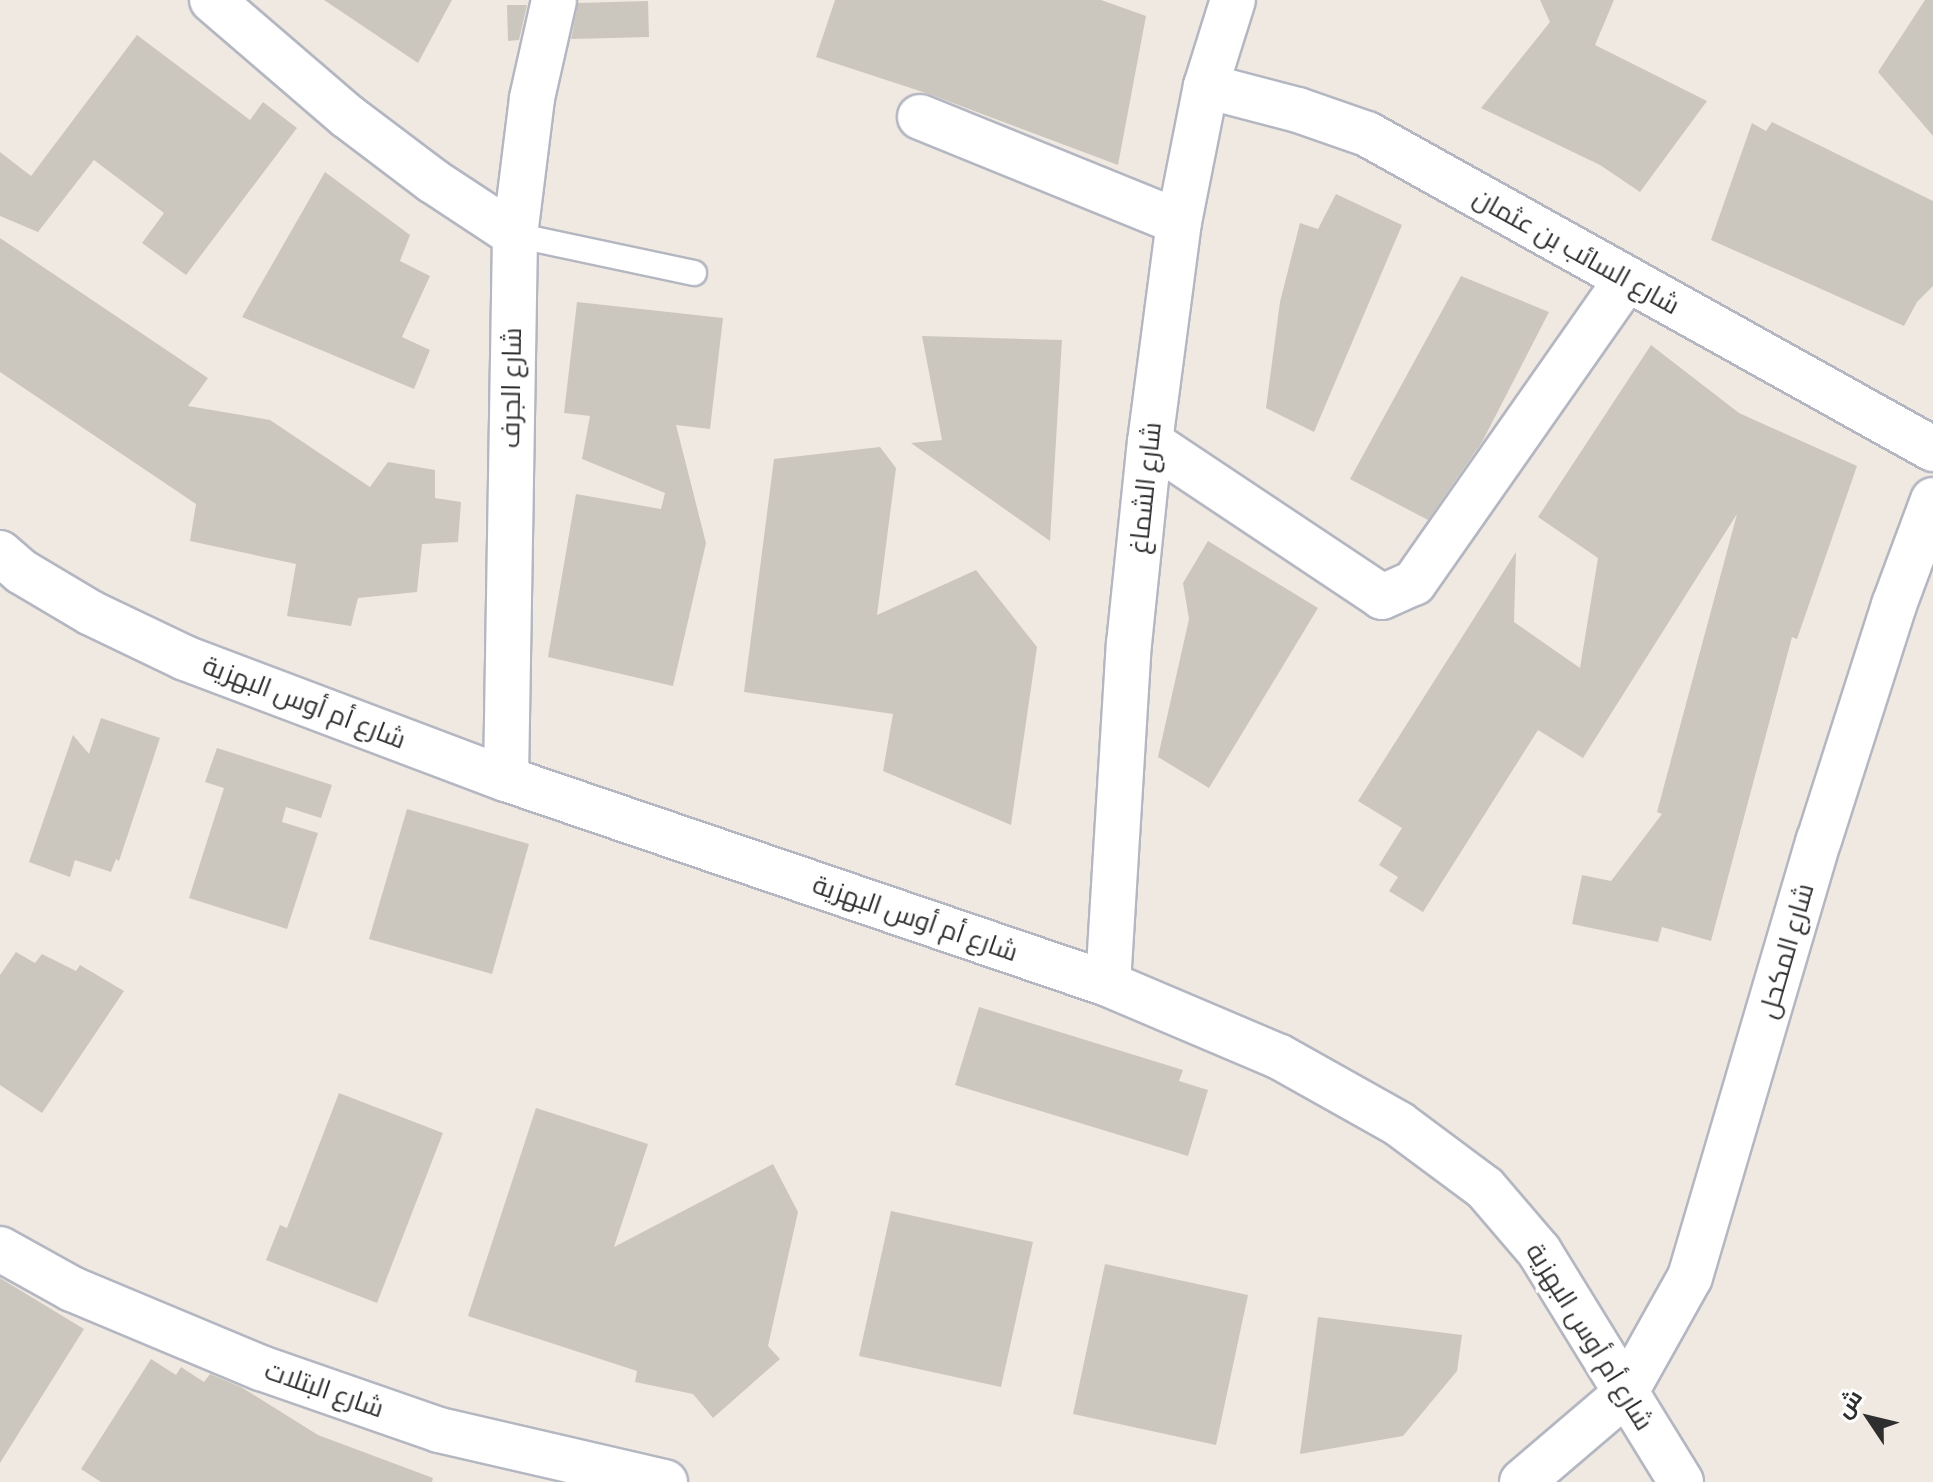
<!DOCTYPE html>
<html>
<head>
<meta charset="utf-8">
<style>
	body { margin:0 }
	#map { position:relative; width:1933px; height:1482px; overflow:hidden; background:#efe9e1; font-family:Cabin,Cairo,sans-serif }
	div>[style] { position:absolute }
	.building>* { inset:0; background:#cbc7bf }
	.roads { filter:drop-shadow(2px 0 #b4b7c1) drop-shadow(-2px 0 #b4b7c1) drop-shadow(0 2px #b4b7c1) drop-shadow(0 -2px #b4b7c1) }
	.lane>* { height:24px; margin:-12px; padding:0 12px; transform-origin:12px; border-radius:12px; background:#fff }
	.street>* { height:44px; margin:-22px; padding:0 22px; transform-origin:22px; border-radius:22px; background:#fff }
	span { translate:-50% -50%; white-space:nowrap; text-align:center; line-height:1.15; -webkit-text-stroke:7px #fff; paint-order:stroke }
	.street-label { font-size:26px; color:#2e2e2e }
	.north { position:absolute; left:1829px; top:1378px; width:80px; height:80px; -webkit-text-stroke:6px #fff; paint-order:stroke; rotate:305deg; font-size:22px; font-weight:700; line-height:32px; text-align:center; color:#2e2e2e }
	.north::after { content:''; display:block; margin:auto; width:28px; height:36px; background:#2e2e2e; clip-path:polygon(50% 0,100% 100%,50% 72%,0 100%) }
</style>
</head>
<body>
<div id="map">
	<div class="building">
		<i style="clip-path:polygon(324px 0,452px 0,418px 63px)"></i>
		<i style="clip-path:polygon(835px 0,1101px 0,1146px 16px,1118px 165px,929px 94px,816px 57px)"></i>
		<i style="clip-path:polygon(1540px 0,1614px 0,1595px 45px,1707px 101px,1640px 192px,1600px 165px,1481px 108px,1550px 22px)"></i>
		<i style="clip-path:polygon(1925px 0,1933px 0,1933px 136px,1878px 72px)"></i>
		<i style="clip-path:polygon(648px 1px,649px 37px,571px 39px,578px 3px)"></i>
		<i style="clip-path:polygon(507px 5px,527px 5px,519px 40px,508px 41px)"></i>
		<i style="clip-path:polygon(137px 35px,250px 120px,263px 102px,297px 128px,186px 275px,142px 243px,164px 213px,94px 160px,38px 232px,0 216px,0 152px,31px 176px)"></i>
		<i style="clip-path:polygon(1772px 122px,1933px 201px,1933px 286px,1917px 302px,1904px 326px,1711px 240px,1752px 123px,1766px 131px)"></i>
		<i style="clip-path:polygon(325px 172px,410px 235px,400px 261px,430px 276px,402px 337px,430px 350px,414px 389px,242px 317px)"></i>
		<i style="clip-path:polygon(1336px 194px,1402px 225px,1314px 432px,1266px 408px,1280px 302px,1300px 223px,1318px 229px)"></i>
		<i style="clip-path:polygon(0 238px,208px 378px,188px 406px,270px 420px,370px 487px,388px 462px,435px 470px,435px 498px,461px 502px,458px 542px,422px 544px,417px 592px,358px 598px,351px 626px,287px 616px,296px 564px,190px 541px,196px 504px,0 372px)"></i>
		<i style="clip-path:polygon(1461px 276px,1549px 312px,1482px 442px,1428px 520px,1350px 479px)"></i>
		<i style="clip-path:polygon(577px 302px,723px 318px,710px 429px,676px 425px,706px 543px,673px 686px,548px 657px,576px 494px,661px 509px,665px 493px,582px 459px,590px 416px,564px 413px)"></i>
		<i style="clip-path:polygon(922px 336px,1062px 340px,1050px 541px,911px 443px,942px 440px)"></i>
		<i style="clip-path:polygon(1651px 345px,1739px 413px,1857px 466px,1797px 639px,1792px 637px,1711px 941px,1662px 927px,1658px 942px,1572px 924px,1582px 875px,1611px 881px,1662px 814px,1657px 812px,1737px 514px,1583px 758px,1538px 730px,1423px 912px,1389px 891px,1398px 877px,1379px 865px,1402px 828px,1358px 801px,1516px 552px,1514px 622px,1580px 668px,1598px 558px,1538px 517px)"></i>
		<i style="clip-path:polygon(880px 447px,896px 468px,877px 615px,976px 570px,1037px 647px,1011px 825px,883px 771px,893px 714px,744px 692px,774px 459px)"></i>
		<i style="clip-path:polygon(1208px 541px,1318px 608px,1209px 788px,1158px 757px,1189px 619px,1183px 583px)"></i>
		<i style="clip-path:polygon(101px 718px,160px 738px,119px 861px,116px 859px,111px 872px,75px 860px,70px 877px,29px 862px,73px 735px,89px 754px)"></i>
		<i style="clip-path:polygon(217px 748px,332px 785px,321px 818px,286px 807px,282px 822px,318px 833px,287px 929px,189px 898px,224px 788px,205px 782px)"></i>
		<i style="clip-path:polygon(407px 809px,529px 844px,492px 974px,369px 939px)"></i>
		<i style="clip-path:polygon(16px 952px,35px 963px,42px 954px,76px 971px,80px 965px,124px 991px,42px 1113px,0 1085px,0 975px)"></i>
		<i style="clip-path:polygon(979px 1007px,1183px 1070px,1179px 1081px,1208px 1090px,1188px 1156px,955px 1085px)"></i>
		<i style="clip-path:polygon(339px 1093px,443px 1133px,377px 1303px,266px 1260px,280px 1225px,287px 1228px)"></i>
		<i style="clip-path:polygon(536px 1108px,648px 1144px,614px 1247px,773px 1164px,798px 1212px,768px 1346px,780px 1359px,713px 1418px,693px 1394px,635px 1382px,637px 1371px,468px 1316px)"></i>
		<i style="clip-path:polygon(891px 1211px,1033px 1242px,1001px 1387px,859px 1356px)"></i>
		<i style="clip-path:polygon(1105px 1264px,1248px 1295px,1216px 1445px,1073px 1414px)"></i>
		<i style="clip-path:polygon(0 1278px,84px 1329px,0 1463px)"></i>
		<i style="clip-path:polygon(1318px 1317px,1462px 1335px,1457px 1371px,1403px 1436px,1300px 1454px)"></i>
		<i style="clip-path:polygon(151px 1359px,176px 1375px,181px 1367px,204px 1382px,210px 1374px,241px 1387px,318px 1435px,433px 1478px,432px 1482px,101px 1482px,81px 1469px)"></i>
	</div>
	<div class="roads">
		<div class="lane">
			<i style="left:515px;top:235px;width:183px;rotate:12deg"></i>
		</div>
		<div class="street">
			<i style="left:212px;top:0;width:178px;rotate:40.7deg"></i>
			<i style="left:347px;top:116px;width:108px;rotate:37.1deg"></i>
			<i style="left:433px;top:181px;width:98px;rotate:33.4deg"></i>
			<i style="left:1206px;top:86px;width:95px;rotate:14.6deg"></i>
			<i style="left:1298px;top:110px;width:73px;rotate:19.2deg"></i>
			<i style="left:1367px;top:134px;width:648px;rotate:29.1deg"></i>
			<i style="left:920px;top:117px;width:279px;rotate:22.1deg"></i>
			<i style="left:1150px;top:442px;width:279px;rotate:33.7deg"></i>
			<i style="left:1382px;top:597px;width:35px;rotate:-24deg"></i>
			<i style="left:1414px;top:583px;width:370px;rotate:-55deg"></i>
			<i style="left:0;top:553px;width:29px;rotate:41deg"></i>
			<i style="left:22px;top:572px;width:80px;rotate:30.7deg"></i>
			<i style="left:91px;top:613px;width:104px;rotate:25.6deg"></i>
			<i style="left:185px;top:658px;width:343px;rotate:20.7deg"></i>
			<i style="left:506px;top:779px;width:636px;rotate:18.81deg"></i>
			<i style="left:1108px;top:984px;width:185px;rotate:23deg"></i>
			<i style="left:1278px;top:1056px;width:139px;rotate:29.3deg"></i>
			<i style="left:1399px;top:1124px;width:107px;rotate:36.7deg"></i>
			<i style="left:1485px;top:1188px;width:83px;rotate:49.4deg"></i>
			<i style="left:1539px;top:1251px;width:271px;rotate:58.4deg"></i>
			<i style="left:506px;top:779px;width:544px;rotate:-89.05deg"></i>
			<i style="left:515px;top:235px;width:138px;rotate:-82.9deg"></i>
			<i style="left:532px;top:98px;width:100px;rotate:-77.3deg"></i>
			<i style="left:1108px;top:984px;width:341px;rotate:-86.5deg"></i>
			<i style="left:1129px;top:644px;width:203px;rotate:-84.1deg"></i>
			<i style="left:1150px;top:442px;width:222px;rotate:-82.5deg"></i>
			<i style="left:1179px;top:222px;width:139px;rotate:-78.8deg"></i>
			<i style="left:1206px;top:86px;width:90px;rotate:-72.6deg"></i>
			<i style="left:0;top:1249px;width:82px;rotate:29.1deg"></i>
			<i style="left:72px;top:1289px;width:205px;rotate:22.7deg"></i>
			<i style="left:261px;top:1368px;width:188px;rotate:19.2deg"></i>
			<i style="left:439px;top:1430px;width:232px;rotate:13deg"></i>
			<i style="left:1522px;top:1482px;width:134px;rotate:-40.5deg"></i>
			<i style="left:1624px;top:1395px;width:135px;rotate:-60.8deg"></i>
			<i style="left:1690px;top:1277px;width:456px;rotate:-73.6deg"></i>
			<i style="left:1819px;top:840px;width:247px;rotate:-72.3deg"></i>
			<i style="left:1894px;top:605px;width:112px;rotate:-69.6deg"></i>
		</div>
	</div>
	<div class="street-label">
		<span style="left:1576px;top:252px;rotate:29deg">شارع السائب بن عثمان</span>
		<span style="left:512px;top:388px;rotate:-89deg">شارع الجرف</span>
		<span style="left:1146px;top:488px;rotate:-84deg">شارع الشماغ</span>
		<span style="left:304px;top:703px;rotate:21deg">شارع أم أوس البهزية</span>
		<span style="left:915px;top:919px;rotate:19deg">شارع أم أوس البهزية</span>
		<span style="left:1787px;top:951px;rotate:-74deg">شارع المكحل</span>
		<span style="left:1589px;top:1337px;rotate:58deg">شارع أم أوس البهزية</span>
		<span style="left:324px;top:1390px;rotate:19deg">شارع البتلات</span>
	</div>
	<div class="north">ش</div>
</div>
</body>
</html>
